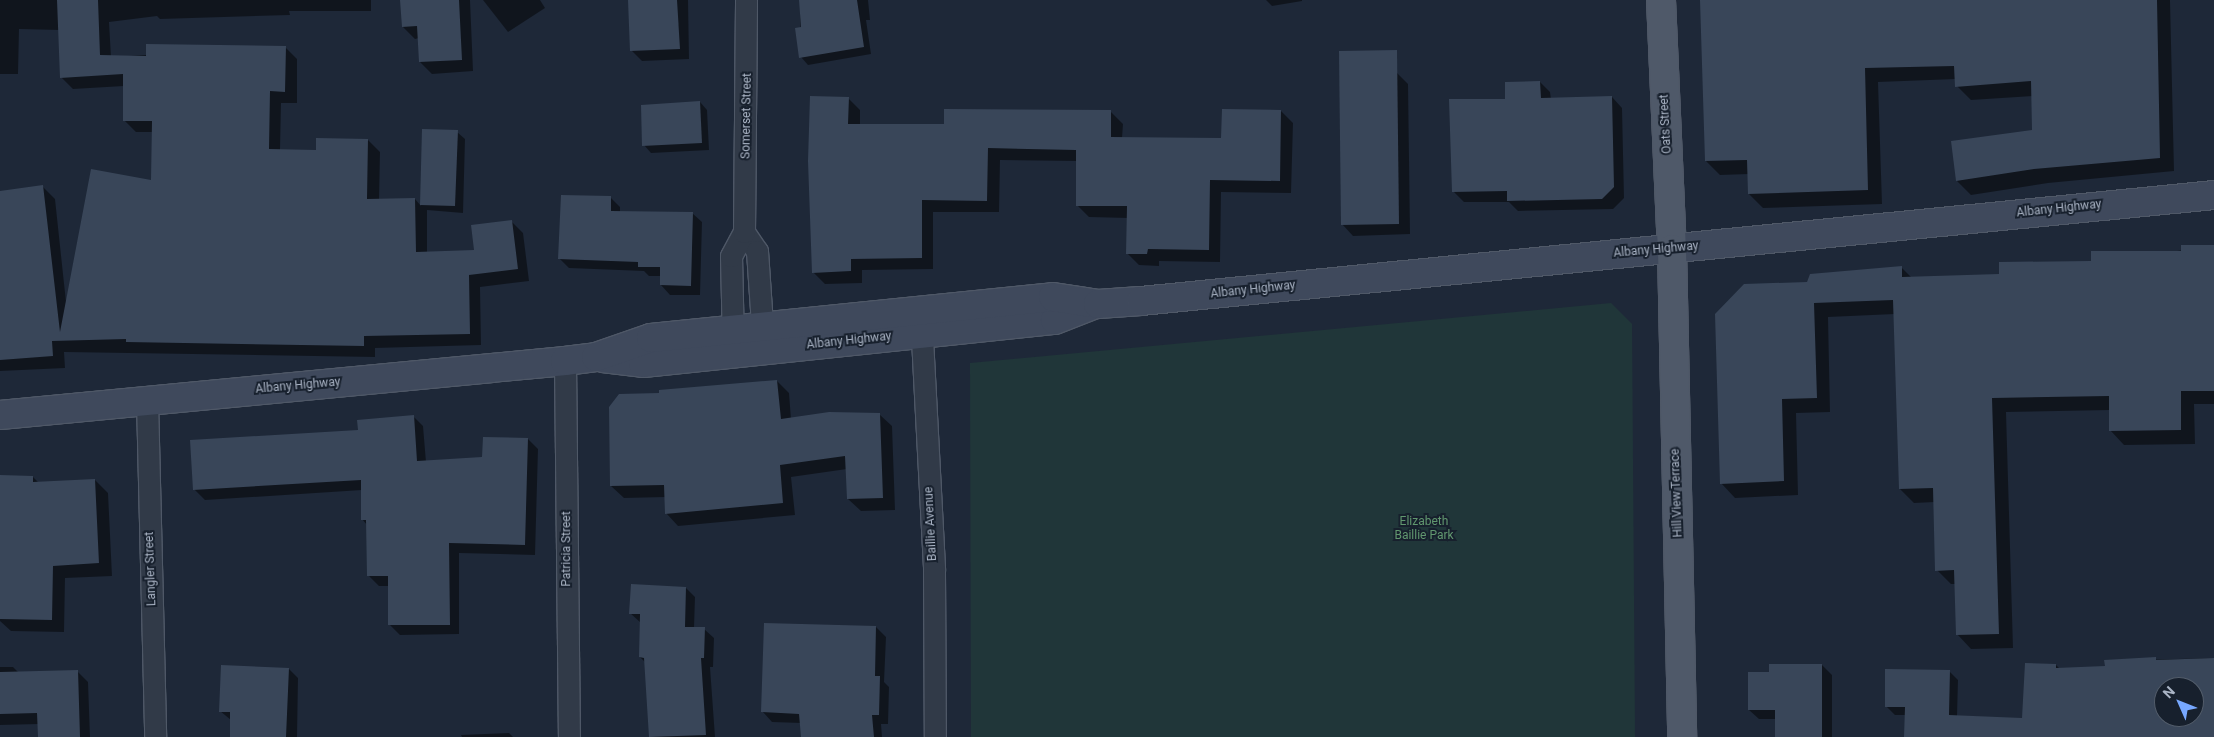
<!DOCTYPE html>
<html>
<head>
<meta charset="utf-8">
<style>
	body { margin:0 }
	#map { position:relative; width:2214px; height:737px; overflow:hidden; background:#1e2838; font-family:Roboto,sans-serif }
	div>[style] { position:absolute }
	.green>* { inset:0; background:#203639 }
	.shadow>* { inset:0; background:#0007 }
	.building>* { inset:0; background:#394659 }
	.roads { filter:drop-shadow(1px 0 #4f5867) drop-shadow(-1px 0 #4f5867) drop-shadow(0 1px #4f5867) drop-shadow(0 -1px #4f5867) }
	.minor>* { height:21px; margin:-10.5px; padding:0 10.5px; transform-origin:10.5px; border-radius:10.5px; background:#313a48 }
	.secondary>* { height:28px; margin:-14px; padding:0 14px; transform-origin:14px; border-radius:14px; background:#3f495c }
	.primary>* { height:28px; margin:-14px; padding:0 14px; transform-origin:14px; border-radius:14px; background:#4f5969 }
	span { translate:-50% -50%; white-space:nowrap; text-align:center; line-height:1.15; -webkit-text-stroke:4px #17202d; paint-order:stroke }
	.street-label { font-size:12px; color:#abb5c6 }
	.park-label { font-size:12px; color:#61976f }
	.north { position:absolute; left:2154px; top:677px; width:50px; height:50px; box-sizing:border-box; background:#17202d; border:1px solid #525c6a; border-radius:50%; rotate:314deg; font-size:14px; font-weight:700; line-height:20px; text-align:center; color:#abb5c6 }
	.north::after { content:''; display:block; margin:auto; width:18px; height:22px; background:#77a8ff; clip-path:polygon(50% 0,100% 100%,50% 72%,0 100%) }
</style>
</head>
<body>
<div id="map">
	<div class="green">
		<i style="clip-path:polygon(1611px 303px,1632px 324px,1635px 737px,971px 737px,970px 363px)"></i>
	</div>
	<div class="shadow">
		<i style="clip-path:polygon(0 0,371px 0,371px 11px,289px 11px,290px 15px,160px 19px,157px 16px,109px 22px,111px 57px,285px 47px,297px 59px,297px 103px,281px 103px,280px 150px,317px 151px,368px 140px,380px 152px,379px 200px,415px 199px,421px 206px,423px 131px,457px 132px,465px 139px,463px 213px,427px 210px,427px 253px,475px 252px,511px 221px,523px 233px,529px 281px,480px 287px,481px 345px,375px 348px,375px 357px,64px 352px,65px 368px,0 371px,0 192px,43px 187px,55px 199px,66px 302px,152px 182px,153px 132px,136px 132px,124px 120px,124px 86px,73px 89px,61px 77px,59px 30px,19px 29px,18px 74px,0 74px)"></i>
		<i style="clip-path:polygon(402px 0,470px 0,473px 71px,432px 74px,420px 62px,419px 38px,415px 39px,403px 27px)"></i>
		<i style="clip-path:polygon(483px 0,540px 0,545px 8px,508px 32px)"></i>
		<i style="clip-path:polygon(629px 0,688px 0,689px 59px,642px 61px,632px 51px)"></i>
		<i style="clip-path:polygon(800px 0,868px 0,870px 20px,866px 20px,871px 54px,808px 65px,801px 57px)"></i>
		<i style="clip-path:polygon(1266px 0,1302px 0,1302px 1px,1272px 6px)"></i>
		<i style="clip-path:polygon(1702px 0,2170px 0,2174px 171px,2048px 183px,1971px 195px,1957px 181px,2033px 131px,2033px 96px,1971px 100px,1957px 86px,1956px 79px,1878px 82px,1882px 204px,1763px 208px,1749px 194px,1749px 174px,1720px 175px,1706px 161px)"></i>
		<i style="clip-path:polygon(1397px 73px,1408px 84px,1410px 234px,1353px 236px,1342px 224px)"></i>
		<i style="clip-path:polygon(1540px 82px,1550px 92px,1551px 99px,1612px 97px,1622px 108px,1624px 198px,1613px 209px,1518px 211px,1509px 202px,1464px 202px,1454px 192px,1506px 100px)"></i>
		<i style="clip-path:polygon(848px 98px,860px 110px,860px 125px,945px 125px,1111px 112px,1123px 124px,1122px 138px,1223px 139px,1281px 111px,1293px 123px,1291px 193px,1221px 192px,1220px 262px,1159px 261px,1159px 266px,1139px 265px,1127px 253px,1128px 218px,1089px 217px,1077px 205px,1078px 161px,1000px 160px,999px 212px,933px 212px,933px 269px,862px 270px,862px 283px,825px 284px,813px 272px)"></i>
		<i style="clip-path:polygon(700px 102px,707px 110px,709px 150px,651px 153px,644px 145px)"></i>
		<i style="clip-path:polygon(611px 198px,620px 207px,620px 212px,692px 213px,702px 222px,700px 295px,670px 295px,661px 285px,661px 276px,649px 276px,644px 271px,569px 268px,559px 258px)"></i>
		<i style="clip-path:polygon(2214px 246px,2214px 404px,2194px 404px,2195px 444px,2124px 445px,2110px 430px,2110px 410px,2006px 412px,2013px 648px,1971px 649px,1957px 634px,1955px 584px,1951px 584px,1937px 570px,1935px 502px,1914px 503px,1900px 489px,1895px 314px,1828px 317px,1830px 412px,1796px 413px,1798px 495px,1735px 498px,1721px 483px,1808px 283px,1901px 267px,1912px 278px,2000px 275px)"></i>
		<i style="clip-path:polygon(777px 381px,789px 393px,791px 419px,879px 414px,892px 426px,895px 510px,861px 511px,848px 499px,847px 469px,791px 477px,795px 515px,678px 526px,666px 513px,666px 497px,624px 498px,611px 486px,660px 395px)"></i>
		<i style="clip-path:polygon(413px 416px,423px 426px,426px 462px,484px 458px,528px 439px,538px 449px,535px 555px,459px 553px,459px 634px,400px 635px,390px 625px,389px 586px,379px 586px,369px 576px,367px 525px,362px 519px,362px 490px,205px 500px,194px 489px,359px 431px)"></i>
		<i style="clip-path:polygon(33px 477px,39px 483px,95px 480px,108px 493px,112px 576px,65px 578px,64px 632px,11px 631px,0 621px,0 497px)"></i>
		<i style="clip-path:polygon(686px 588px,695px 597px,694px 628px,704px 629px,714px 638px,713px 667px,710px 667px,715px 737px,650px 737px,645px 662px,640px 657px,641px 623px,630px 613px)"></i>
		<i style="clip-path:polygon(876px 627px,886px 637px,884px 682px,889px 687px,888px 724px,881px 724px,882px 737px,802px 737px,801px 723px,772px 722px,763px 712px)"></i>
		<i style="clip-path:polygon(evenodd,2214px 658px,2214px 737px,1905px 737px,1906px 715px,1895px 715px,1886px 706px,1949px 671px,1958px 680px,1957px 716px,2024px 719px,2056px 665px,2060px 669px,2106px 667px,2106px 661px,2214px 658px,2164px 687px,2194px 687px,2194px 717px,2164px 717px,2164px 687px)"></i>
		<i style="clip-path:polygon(1822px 665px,1832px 675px,1832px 737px,1777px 737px,1777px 719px,1759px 719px,1749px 710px,1770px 673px)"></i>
		<i style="clip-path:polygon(0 667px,13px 667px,19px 673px,77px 671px,88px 682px,90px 737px,39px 737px,39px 724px,0 725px)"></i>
		<i style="clip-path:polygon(289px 669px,298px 678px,297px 737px,231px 737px,231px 720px,220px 711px)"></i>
		<i style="clip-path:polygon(509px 733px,513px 737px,462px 737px,461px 735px)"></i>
	</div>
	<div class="building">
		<i style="clip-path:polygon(57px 0,98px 0,100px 55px,146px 56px,146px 44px,286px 46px,285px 92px,270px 91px,269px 149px,316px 150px,316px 138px,368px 139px,367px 199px,415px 198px,416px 252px,474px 250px,471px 225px,512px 220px,518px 269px,469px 275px,470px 334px,364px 336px,364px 346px,126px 342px,126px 339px,52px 341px,53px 356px,0 360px,0 191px,43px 185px,60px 332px,91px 169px,151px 180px,152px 121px,123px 121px,123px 74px,60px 78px)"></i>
		<i style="clip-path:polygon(400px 0,459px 0,462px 60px,419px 62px,417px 26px,402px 27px)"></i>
		<i style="clip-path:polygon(628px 0,677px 0,680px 49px,630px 51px)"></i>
		<i style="clip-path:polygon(799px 0,857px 0,864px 47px,799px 58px,795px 28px,801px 27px)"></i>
		<i style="clip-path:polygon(1700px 0,2157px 0,2160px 158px,2034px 169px,1956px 181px,1951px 141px,2032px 130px,2031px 81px,1955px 87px,1954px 66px,1865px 68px,1868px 190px,1748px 194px,1747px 160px,1705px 161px)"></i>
		<i style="clip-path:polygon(1397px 50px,1399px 224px,1341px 225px,1339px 51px)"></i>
		<i style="clip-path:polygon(1540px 81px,1541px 98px,1612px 96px,1614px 187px,1602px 199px,1507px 201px,1507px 191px,1452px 192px,1449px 99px,1505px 99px,1505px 82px)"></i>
		<i style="clip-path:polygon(810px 96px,849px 97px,848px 124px,944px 124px,944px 109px,1111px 110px,1111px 137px,1221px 138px,1222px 109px,1281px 110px,1280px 181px,1210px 180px,1209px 250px,1148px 249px,1147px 254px,1126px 254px,1127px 206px,1076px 206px,1076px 150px,988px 148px,987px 201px,922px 200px,922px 258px,851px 259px,851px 271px,812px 273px,808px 161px)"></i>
		<i style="clip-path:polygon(700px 101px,702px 143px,642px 146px,641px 105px)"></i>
		<i style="clip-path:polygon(422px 129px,458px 130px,455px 206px,420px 205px)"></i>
		<i style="clip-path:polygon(561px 195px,611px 196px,611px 211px,693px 212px,691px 286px,660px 285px,660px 267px,638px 267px,638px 262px,558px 259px)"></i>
		<i style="clip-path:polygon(2181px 245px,2214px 245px,2214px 391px,2181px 391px,2181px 430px,2109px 431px,2109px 396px,1992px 398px,1999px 634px,1956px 635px,1954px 570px,1935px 571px,1933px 488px,1899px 489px,1893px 300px,1814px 303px,1817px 398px,1782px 399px,1784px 481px,1720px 484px,1715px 314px,1744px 284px,1807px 282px,1810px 274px,1902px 266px,1902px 277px,1999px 274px,1999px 262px,2091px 261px,2091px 251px,2181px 251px)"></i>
		<i style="clip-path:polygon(777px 380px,781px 419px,829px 412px,880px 413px,883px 498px,847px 499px,845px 456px,780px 465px,783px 503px,665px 514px,664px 485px,610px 486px,609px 407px,619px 394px,659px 393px,659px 390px)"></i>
		<i style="clip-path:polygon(414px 415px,417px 461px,482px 457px,483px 437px,528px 438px,525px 545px,449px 543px,450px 625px,388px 625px,388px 576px,367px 576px,366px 520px,361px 520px,361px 480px,193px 490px,190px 440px,358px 430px,357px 420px)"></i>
		<i style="clip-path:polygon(0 475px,33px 476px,33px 482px,95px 479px,99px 563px,53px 566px,52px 620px,0 619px)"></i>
		<i style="clip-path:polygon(631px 584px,686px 587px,685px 627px,705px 627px,704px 658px,701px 658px,706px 735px,649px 737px,644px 658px,639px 657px,640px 614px,629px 614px)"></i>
		<i style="clip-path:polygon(764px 623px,876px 626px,875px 676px,880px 676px,879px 715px,872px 715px,874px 737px,801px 737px,799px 714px,761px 712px)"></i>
		<i style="clip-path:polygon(evenodd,2156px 657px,2156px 660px,2214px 658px,2214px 737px,1904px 737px,1905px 707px,1885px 707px,1885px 669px,1950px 670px,1949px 715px,2022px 718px,2025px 663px,2056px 664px,2056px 668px,2105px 666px,2104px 660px,2156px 657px,2164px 687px,2194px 687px,2194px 717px,2164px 717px,2164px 687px)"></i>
		<i style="clip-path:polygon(1769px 664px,1822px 664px,1822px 737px,1775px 737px,1775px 710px,1748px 710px,1748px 672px,1769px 672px)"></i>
		<i style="clip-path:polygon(221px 665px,289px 668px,286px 737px,230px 737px,230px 712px,219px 712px)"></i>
		<i style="clip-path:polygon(78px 670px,80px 737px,38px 737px,37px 713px,0 714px,0 672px)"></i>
	</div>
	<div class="roads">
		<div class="minor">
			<i style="left:744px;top:232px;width:23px;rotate:56deg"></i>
			<i style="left:757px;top:251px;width:89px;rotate:86.1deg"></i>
			<i style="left:921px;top:319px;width:252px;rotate:87deg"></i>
			<i style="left:934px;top:571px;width:166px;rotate:89.7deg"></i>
			<i style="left:733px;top:344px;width:88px;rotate:-91.3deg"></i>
			<i style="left:731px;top:256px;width:27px;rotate:-62deg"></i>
			<i style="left:744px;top:232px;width:232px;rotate:-89.5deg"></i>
			<i style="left:565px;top:361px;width:376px;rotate:89.4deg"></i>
			<i style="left:147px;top:400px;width:337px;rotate:88.6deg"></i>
		</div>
		<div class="secondary">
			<i style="left:603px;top:358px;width:40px;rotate:7.1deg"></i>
			<i style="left:643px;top:363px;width:414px;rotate:-6deg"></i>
			<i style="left:1055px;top:320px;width:44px;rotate:-21.3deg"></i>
			<i style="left:0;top:415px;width:568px;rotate:-5.46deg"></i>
			<i style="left:565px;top:361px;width:31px;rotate:-7deg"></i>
			<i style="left:596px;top:357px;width:58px;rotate:-19.1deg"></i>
			<i style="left:651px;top:338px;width:404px;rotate:-5.8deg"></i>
			<i style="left:1053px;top:297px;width:46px;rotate:8.8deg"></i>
			<i style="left:1098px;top:304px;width:43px;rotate:-4deg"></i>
			<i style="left:1141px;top:301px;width:1078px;rotate:-5.64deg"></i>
		</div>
		<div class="primary">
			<i style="left:1661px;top:0;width:249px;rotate:87.5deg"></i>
			<i style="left:1672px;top:249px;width:488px;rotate:88.8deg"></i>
		</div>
	</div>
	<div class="street-label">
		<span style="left:747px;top:116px;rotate:-89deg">Somerset Street</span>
		<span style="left:1666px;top:124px;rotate:-93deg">Oats Street</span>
		<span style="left:2059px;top:209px;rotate:-6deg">Albany Highway</span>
		<span style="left:1656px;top:250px;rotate:-5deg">Albany Highway</span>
		<span style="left:1253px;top:290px;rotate:-6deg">Albany Highway</span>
		<span style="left:849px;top:341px;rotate:-6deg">Albany Highway</span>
		<span style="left:298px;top:386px;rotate:-5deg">Albany Highway</span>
		<span style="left:1677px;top:493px;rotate:-92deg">Hill View Terrace</span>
		<span style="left:931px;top:524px;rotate:-93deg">Baillie Avenue</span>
		<span style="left:567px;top:549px;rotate:-90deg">Patricia Street</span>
		<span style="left:151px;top:569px;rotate:-92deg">Langler Street</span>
	</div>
	<div class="park-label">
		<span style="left:1424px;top:529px">Elizabeth<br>Baillie Park</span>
	</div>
	<div class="north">N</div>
</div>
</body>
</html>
